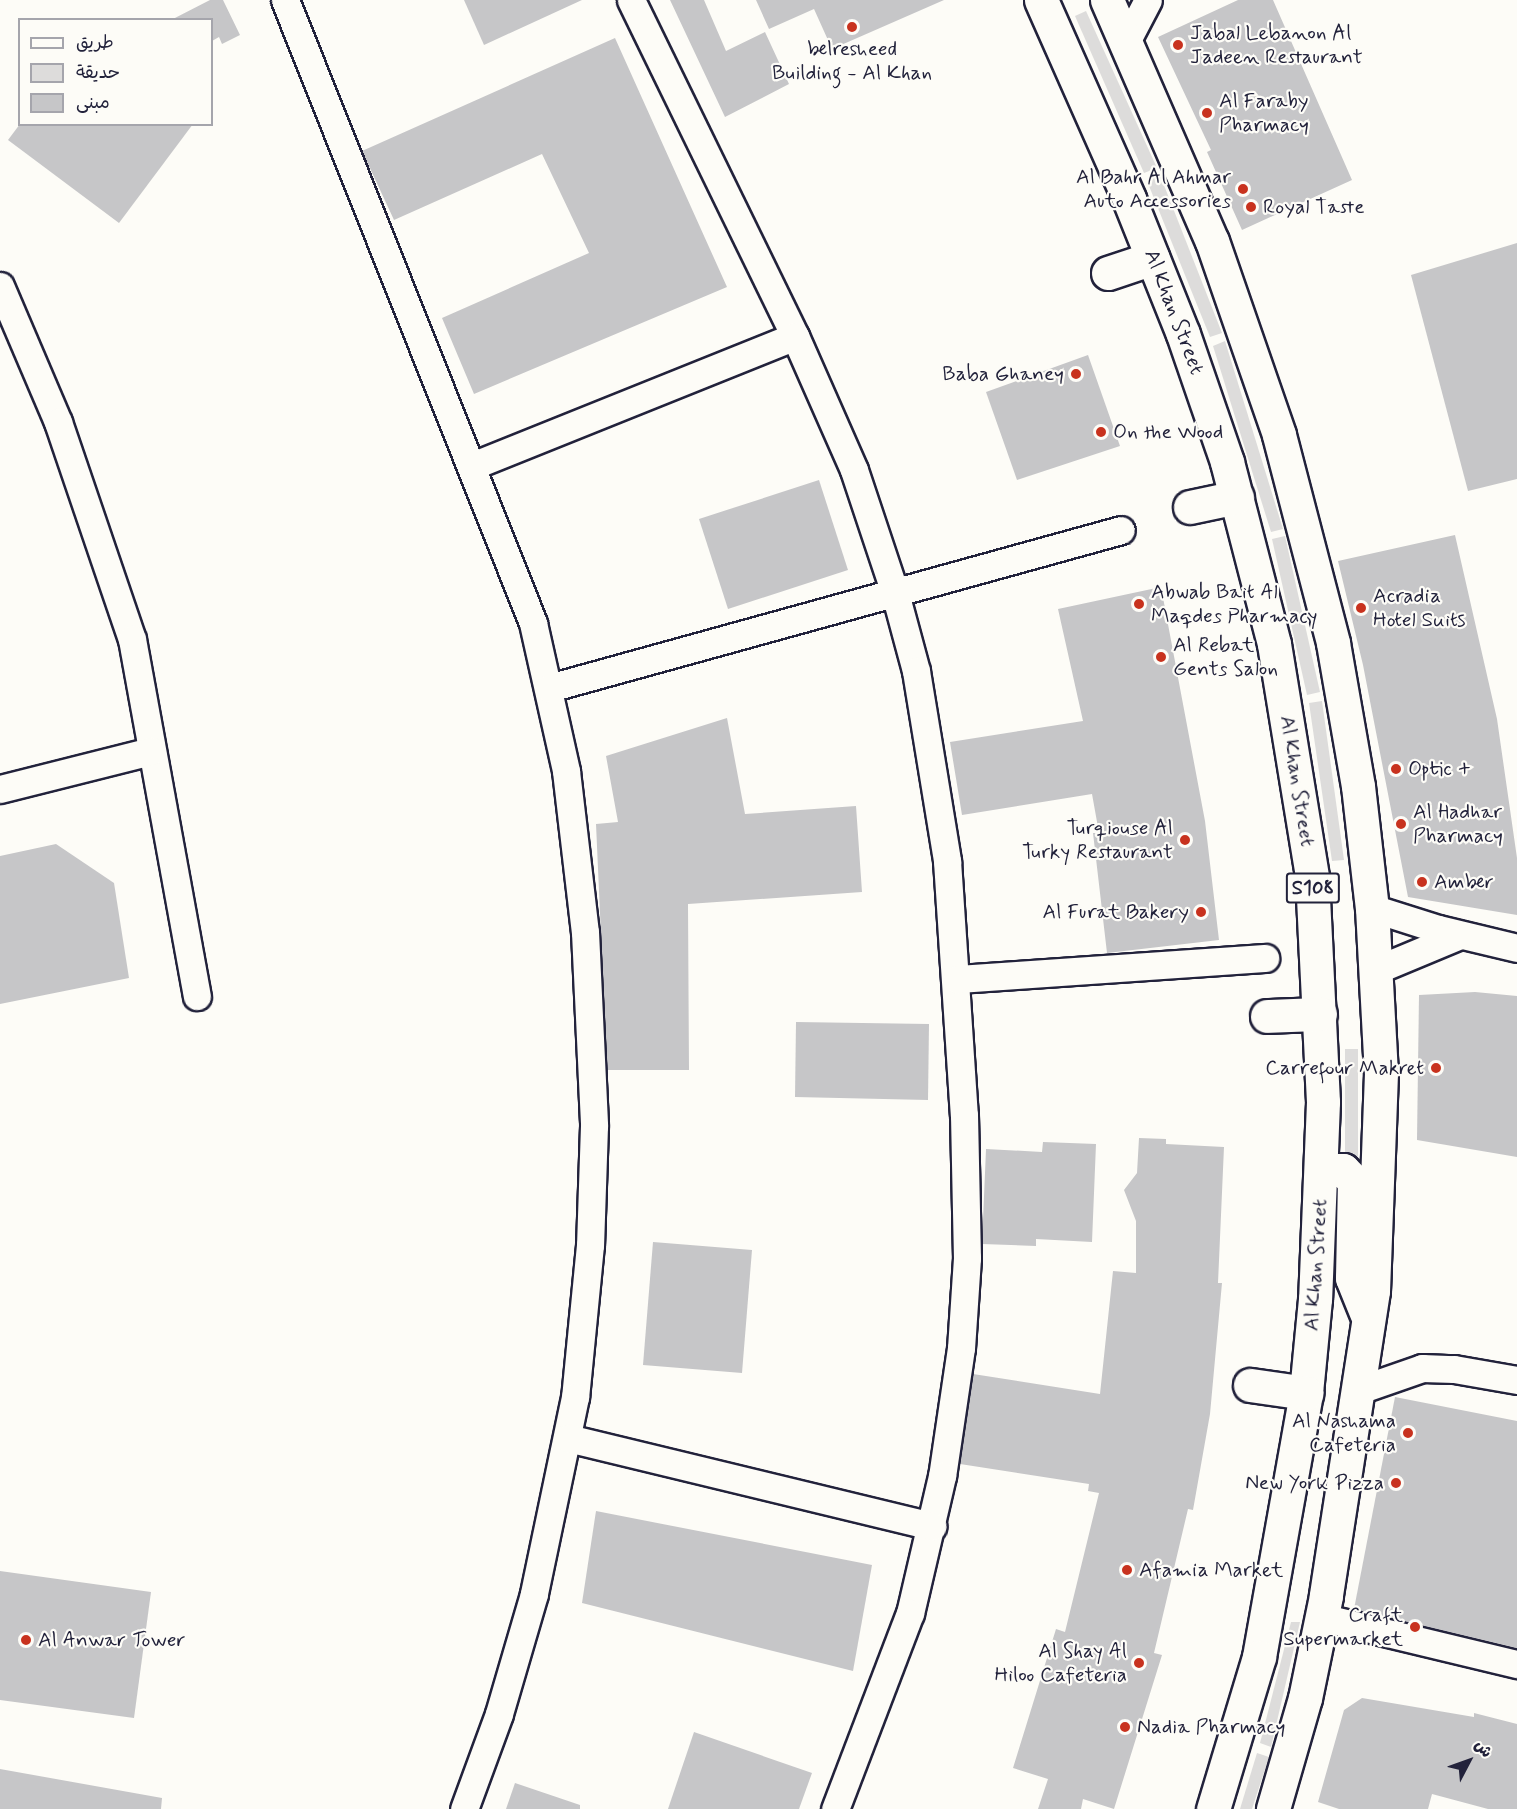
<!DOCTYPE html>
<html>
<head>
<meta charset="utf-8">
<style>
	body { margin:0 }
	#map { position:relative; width:1517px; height:1809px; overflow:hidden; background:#fdfcf7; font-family:Mynerve,"Playpen Sans Arabic",sans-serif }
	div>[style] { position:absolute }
	.green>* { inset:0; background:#dddcdb }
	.building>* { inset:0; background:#c6c6c8 }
	.roads { filter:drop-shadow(2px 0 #22223b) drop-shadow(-2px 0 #22223b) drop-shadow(0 2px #22223b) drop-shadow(0 -2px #22223b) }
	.street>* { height:27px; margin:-13.5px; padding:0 13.5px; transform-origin:13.5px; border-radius:13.5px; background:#fdfcf7 }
	.primary>* { height:33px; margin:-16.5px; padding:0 16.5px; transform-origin:16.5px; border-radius:16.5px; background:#fdfcf7 }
	.dots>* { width:16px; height:16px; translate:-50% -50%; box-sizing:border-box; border:3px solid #fdfcf7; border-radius:50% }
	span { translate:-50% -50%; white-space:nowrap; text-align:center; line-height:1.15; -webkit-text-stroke:4.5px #fdfcf7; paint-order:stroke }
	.shield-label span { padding:2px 4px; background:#fdfcf7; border:2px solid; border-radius:4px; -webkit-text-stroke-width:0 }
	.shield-label { font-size:20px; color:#22223b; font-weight:700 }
	.poi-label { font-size:21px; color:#22223b }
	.left { translate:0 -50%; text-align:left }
	.right { translate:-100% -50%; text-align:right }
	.street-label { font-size:21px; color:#22223b }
	.legend { position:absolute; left:18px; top:18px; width:195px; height:108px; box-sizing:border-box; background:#fdfcf7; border:2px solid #a5a5ac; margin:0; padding:8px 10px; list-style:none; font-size:18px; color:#22223b }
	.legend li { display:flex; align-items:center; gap:12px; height:30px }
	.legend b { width:30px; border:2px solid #a5a5ac }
	.north { position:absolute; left:1439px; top:1731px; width:60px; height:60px; -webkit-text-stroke:4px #fdfcf7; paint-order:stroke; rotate:49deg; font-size:16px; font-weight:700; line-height:24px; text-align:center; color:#22223b }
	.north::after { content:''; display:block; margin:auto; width:21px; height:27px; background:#22223b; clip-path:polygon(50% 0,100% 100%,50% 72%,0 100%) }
</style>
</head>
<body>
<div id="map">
	<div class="green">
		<i style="clip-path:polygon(1086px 11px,1157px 168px,1144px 173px,1075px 16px)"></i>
		<i style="clip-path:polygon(1160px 175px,1222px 333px,1210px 337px,1147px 181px)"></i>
		<i style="clip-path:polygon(1225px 341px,1283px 529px,1271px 532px,1213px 346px)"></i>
		<i style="clip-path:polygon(1285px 536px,1320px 692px,1307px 695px,1272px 539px)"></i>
		<i style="clip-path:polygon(1322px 701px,1344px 860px,1332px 861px,1309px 703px)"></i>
		<i style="clip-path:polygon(1345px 1049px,1358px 1049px,1358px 1156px,1345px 1156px)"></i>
		<i style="clip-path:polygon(1291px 1622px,1300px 1622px,1271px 1747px,1260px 1743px)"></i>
		<i style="clip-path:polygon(1257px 1753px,1269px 1757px,1252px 1809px,1240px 1809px)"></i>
	</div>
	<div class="building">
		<i style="clip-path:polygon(210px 0,223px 0,240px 35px,222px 44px,219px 37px,212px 41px,212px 20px,171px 20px)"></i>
		<i style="clip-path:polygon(464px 0,582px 0,484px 45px)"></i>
		<i style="clip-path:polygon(670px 0,704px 0,726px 51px,765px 32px,789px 84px,725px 117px)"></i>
		<i style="clip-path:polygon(756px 0,944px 0,832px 49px,814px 9px,769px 29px)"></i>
		<i style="clip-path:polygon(1238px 0,1273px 0,1352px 180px,1242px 230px,1207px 152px,1211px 150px,1158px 37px)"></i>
		<i style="clip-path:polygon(615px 38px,727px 287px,474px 394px,442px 318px,589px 253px,542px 154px,394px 220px,362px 151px)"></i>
		<i style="clip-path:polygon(20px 124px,193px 124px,119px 223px,8px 140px)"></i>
		<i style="clip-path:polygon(1517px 243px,1517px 479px,1468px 491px,1411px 275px)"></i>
		<i style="clip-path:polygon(1088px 355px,1120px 446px,1017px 480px,986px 392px)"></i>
		<i style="clip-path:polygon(819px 480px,848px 570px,728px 609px,699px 519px)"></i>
		<i style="clip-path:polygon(1455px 535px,1497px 719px,1517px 858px,1517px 915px,1408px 897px,1363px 665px,1338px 561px)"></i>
		<i style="clip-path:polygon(1161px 587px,1205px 821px,1219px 940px,1107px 953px,1093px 833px,1099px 833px,1092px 794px,962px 815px,950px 742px,1083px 721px,1058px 609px)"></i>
		<i style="clip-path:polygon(727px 718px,745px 814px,856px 806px,862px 892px,688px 904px,689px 1070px,607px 1070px,596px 824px,618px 822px,606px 756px)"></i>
		<i style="clip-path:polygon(56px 844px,114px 883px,129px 978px,0 1004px,0 856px)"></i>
		<i style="clip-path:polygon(1475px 992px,1517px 996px,1517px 1157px,1417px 1140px,1419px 995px)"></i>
		<i style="clip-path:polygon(796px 1022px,929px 1024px,928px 1100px,795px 1097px)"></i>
		<i style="clip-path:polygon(1139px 1138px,1166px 1139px,1166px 1144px,1224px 1147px,1218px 1283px,1222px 1283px,1210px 1414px,1193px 1510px,1188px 1509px,1154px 1653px,1162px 1655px,1114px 1809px,1083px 1799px,1081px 1809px,1038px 1809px,1048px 1779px,1013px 1768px,1056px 1629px,1065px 1632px,1099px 1493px,1088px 1491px,1089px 1484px,960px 1464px,973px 1374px,1100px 1394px,1113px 1271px,1136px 1273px,1136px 1221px,1124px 1190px,1137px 1173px)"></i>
		<i style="clip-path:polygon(1043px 1142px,1096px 1144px,1092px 1242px,1036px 1239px,1036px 1246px,982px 1244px,986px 1149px,1042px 1152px)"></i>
		<i style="clip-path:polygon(653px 1242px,752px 1250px,742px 1373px,643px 1365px)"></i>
		<i style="clip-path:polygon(1395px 1397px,1517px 1421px,1517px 1648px,1354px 1609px)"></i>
		<i style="clip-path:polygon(596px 1511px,872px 1565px,853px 1671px,582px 1603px)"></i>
		<i style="clip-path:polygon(0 1571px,151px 1592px,134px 1718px,0 1700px)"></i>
		<i style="clip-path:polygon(1362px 1698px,1474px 1717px,1474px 1713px,1517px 1724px,1517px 1809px,1488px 1809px,1432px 1794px,1428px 1809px,1339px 1809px,1318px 1802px,1344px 1710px)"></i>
		<i style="clip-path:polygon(694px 1732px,812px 1773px,799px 1809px,668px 1809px)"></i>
		<i style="clip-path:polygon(0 1769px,162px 1798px,161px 1809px,0 1809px)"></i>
		<i style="clip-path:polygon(515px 1783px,580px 1805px,580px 1809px,506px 1809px)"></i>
	</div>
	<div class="roads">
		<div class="street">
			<i style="left:285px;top:0;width:671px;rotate:68.29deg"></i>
			<i style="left:533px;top:623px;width:152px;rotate:77.4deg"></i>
			<i style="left:566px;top:771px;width:162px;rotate:83.3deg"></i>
			<i style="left:585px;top:932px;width:194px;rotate:87.3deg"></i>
			<i style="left:594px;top:1126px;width:119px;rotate:91.9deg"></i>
			<i style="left:590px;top:1245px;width:153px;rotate:95.6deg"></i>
			<i style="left:575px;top:1397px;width:201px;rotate:101.8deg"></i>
			<i style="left:534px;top:1594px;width:125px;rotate:106.3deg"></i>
			<i style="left:499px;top:1714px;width:101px;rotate:110.2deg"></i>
			<i style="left:631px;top:0;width:374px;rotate:64deg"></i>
			<i style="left:795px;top:336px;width:146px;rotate:66.2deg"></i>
			<i style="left:854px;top:470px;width:130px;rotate:71.6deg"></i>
			<i style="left:895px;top:593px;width:81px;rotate:74.9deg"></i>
			<i style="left:916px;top:671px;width:193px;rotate:80.7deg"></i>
			<i style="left:947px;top:861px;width:255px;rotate:86.2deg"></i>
			<i style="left:964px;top:1115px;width:143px;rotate:88.8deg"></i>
			<i style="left:967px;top:1258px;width:90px;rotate:93.8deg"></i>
			<i style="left:961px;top:1348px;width:129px;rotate:98.4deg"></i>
			<i style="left:942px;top:1476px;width:141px;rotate:103.1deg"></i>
			<i style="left:910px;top:1613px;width:210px;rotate:110.9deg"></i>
			<i style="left:1126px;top:42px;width:47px;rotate:-62.4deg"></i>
			<i style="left:0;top:286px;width:148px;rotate:66.9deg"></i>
			<i style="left:58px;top:422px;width:229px;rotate:71.2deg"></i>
			<i style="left:132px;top:639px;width:363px;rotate:79.7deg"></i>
			<i style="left:472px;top:466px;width:348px;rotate:-21.9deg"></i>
			<i style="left:549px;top:688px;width:593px;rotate:-15.44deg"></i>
			<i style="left:0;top:789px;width:156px;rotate:-14.1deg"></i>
			<i style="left:1372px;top:908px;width:69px;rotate:17.7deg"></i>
			<i style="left:1438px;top:929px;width:81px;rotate:13.5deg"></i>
			<i style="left:1376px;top:970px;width:91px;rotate:-22.6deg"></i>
			<i style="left:957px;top:979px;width:309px;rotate:-3.9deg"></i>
			<i style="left:1359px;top:1390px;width:67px;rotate:-19.2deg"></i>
			<i style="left:1422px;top:1368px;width:32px;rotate:2deg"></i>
			<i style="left:1454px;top:1369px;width:64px;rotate:9.9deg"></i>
			<i style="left:568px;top:1438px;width:375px;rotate:13.6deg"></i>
			<i style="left:1321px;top:1617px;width:202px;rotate:13.5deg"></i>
		</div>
		<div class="primary">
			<i style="left:1041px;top:0;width:218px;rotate:66.1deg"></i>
			<i style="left:1129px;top:199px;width:145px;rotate:68.2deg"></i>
			<i style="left:1183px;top:334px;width:135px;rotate:71deg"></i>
			<i style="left:1227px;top:462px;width:188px;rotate:75.5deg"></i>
			<i style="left:1274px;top:644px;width:236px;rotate:80.7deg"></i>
			<i style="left:1312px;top:877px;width:225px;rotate:87.2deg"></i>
			<i style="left:1323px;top:1102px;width:197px;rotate:92.3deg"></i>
			<i style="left:1315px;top:1299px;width:94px;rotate:95.5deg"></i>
			<i style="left:1306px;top:1393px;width:268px;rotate:100.1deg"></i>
			<i style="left:1259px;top:1657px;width:159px;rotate:106.8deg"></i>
			<i style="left:1107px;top:0;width:263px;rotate:66.5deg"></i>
			<i style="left:1212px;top:241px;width:205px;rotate:70.9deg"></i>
			<i style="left:1279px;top:435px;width:215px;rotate:75.4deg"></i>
			<i style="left:1333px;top:643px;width:145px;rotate:80.1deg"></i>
			<i style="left:1358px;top:786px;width:123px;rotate:83.5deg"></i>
			<i style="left:1372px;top:908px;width:165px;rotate:86.9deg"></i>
			<i style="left:1381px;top:1073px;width:218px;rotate:92.1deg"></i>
			<i style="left:1373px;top:1291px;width:309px;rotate:98.8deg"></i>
			<i style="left:1326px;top:1596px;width:104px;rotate:101.6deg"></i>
			<i style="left:1305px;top:1698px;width:116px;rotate:106.1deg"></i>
			<i style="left:1108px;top:273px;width:47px;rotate:-18.4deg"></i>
			<i style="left:1190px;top:507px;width:48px;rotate:-12deg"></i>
			<i style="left:1267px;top:1016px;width:53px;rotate:-2.2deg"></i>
			<i style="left:1322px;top:1170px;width:21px"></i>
			<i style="left:1343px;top:1170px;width:16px;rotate:45deg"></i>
			<i style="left:1354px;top:1181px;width:97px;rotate:91.2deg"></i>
			<i style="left:1352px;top:1278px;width:38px;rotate:68deg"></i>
			<i style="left:1250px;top:1385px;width:57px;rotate:8.1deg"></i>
		</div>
	</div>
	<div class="dots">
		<i style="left:852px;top:27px;background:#c8321e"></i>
		<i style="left:1178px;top:45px;background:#c8321e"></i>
		<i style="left:1207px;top:113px;background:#c8321e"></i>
		<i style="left:1243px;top:189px;background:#c8321e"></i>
		<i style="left:1251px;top:207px;background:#c8321e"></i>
		<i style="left:1076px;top:374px;background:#c8321e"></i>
		<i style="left:1101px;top:432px;background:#c8321e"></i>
		<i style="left:1139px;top:604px;background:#c8321e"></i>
		<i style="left:1361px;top:608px;background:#c8321e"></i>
		<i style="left:1161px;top:657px;background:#c8321e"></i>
		<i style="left:1396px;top:769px;background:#c8321e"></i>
		<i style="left:1401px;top:824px;background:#c8321e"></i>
		<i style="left:1185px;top:840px;background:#c8321e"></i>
		<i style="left:1422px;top:882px;background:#c8321e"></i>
		<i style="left:1201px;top:912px;background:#c8321e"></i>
		<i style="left:1436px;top:1068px;background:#c8321e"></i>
		<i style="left:1408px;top:1433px;background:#c8321e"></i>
		<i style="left:1396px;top:1483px;background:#c8321e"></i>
		<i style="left:1127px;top:1570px;background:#c8321e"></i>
		<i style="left:1415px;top:1627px;background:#c8321e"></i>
		<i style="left:26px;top:1640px;background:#c8321e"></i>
		<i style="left:1139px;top:1663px;background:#c8321e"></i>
		<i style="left:1125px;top:1727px;background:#c8321e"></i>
	</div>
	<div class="shield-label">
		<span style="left:1313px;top:888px">S108</span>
	</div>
	<div class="poi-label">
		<span class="left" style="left:1190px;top:45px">Jabal Lebanon Al<br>Jadeen Restaurant</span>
		<span style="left:852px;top:61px">belresheed<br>Building - Al Khan</span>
		<span class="left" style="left:1219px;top:113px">Al Faraby<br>Pharmacy</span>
		<span class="right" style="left:1231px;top:189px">Al Bahr Al Ahmar<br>Auto Accessories</span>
		<span class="left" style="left:1263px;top:207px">Royal Taste</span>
		<span class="right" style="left:1064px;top:374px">Baba Ghaney</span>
		<span class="left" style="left:1113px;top:432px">On the Wood</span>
		<span class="left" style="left:1151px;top:604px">Abwab Bait Al<br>Maqdes Pharmacy</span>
		<span class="left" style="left:1373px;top:608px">Acradia<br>Hotel Suits</span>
		<span class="left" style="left:1173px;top:657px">Al Rebat<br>Gents Salon</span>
		<span class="left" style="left:1408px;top:769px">Optic +</span>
		<span class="left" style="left:1413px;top:824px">Al Hadhar<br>Pharmacy</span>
		<span class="right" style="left:1173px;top:840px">Turqiouse Al<br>Turky Restaurant</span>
		<span class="left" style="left:1434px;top:882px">Amber</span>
		<span class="right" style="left:1189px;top:912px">Al Furat Bakery</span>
		<span class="right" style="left:1424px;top:1068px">Carrefour Makret</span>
		<span class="right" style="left:1396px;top:1433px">Al Nashama<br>Cafeteria</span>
		<span class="right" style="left:1384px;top:1483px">New York Pizza</span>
		<span class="left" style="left:1139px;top:1570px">Afamia Market</span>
		<span class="right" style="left:1403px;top:1627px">Craft<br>Supermarket</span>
		<span class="left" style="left:38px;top:1640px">Al Anwar Tower</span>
		<span class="right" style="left:1127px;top:1663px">Al Shay Al<br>Hiloo Cafeteria</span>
		<span class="left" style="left:1137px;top:1727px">Nadia Pharmacy</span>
	</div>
	<div class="street-label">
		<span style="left:1174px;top:312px;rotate:69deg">Al Khan Street</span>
		<span style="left:1297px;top:781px;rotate:81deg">Al Khan Street</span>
		<span style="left:1316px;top:1265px;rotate:-86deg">Al Khan Street</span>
	</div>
	<ul class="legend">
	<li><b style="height:8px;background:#fdfcf7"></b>طريق</li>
	<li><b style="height:16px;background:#dddcdb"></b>حديقة</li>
	<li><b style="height:16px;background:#c6c6c8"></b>مبنى</li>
	</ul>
	<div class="north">ش</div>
</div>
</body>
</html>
